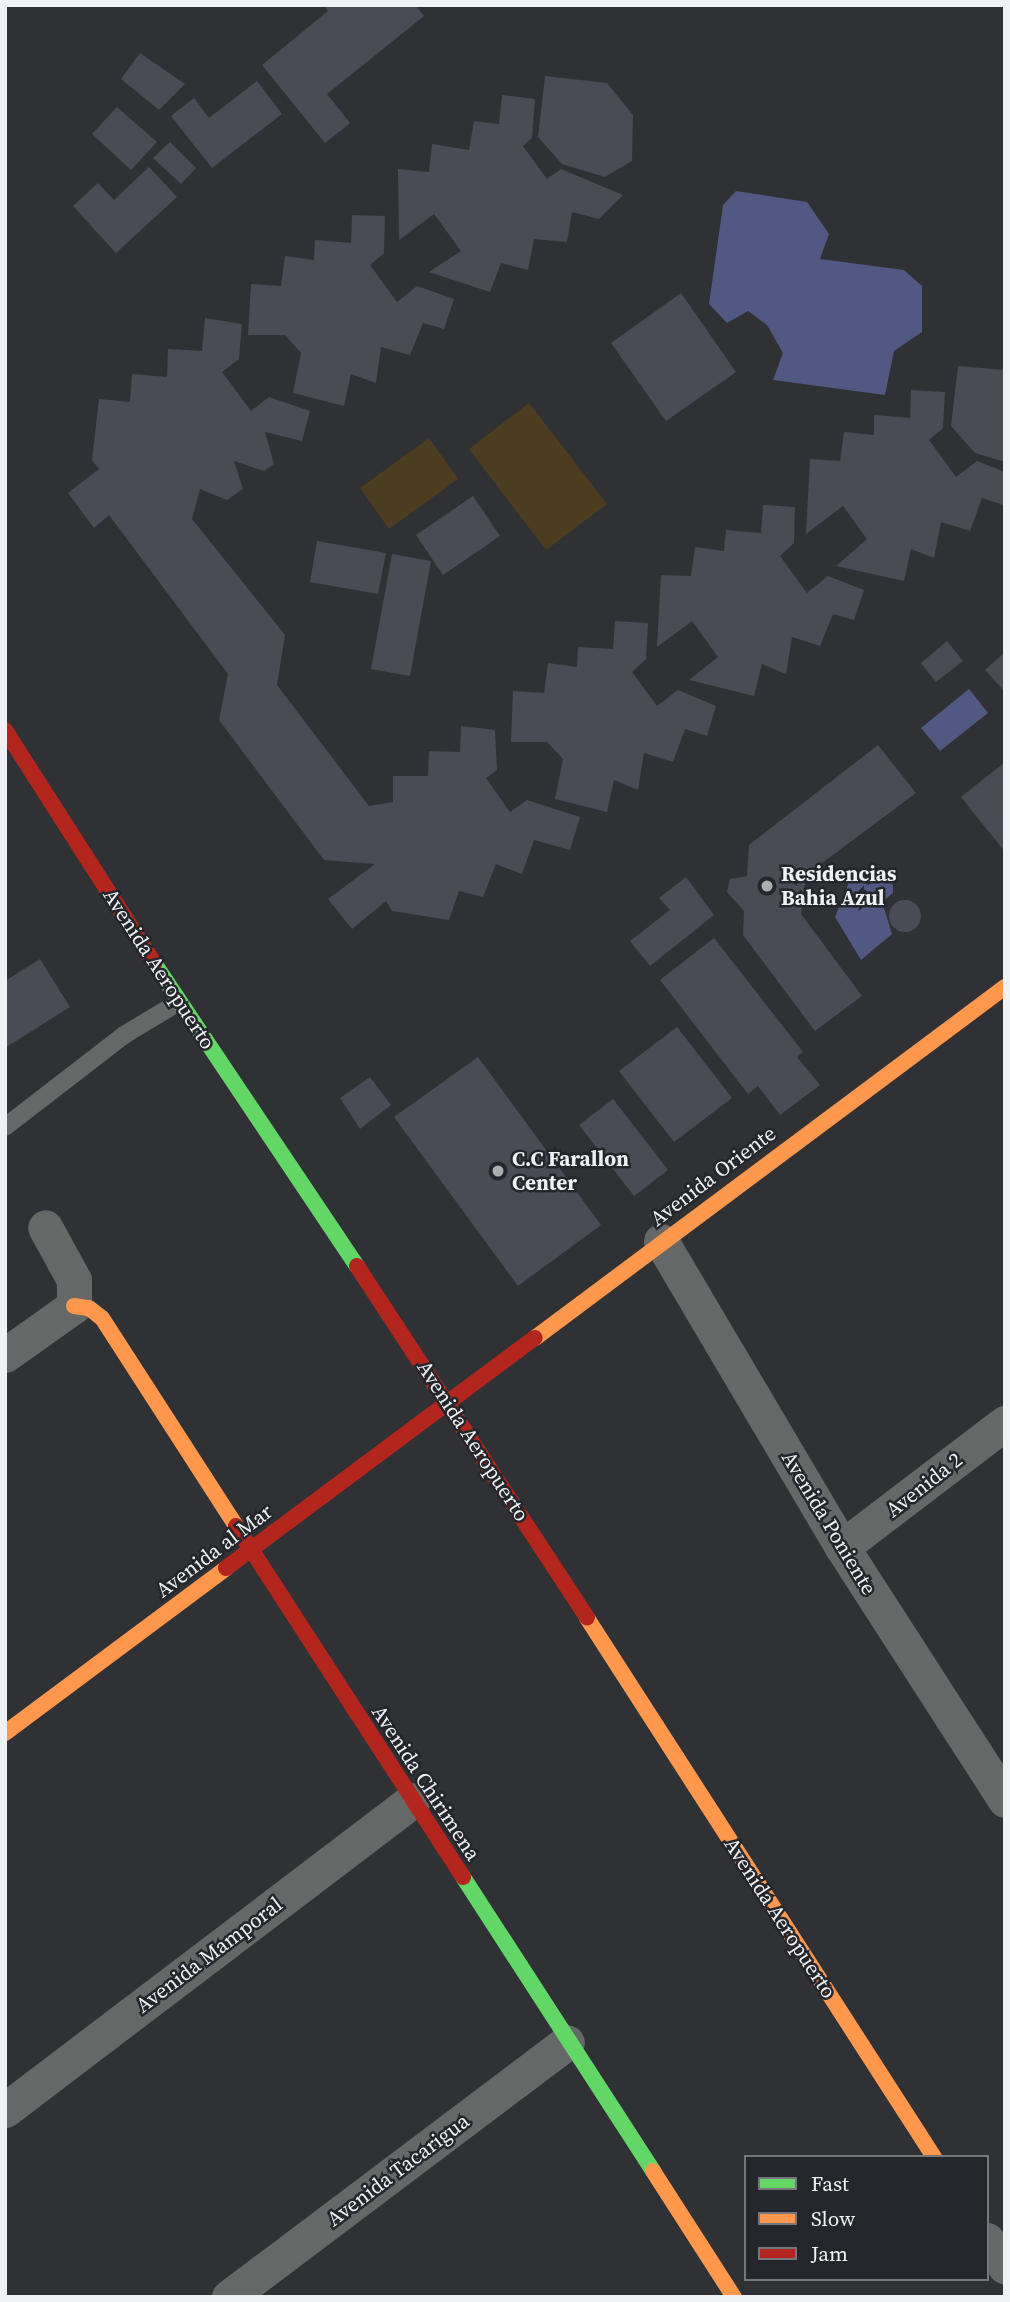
<!DOCTYPE html>
<html>
<head>
<meta charset="utf-8">
<style>
	body { margin:0 }
	#map { position:relative; width:1010px; height:2302px; overflow:hidden; background:#303135; font-family:"Source Serif 4",serif }
	div>[style] { position:absolute }
	.green>* { inset:0; background:#4d3d20 }
	.water>* { inset:0; background:#515882 }
	.building>* { inset:0; background:#494c55 }
	.round { border-radius:50% }
	.lane>* { height:18px; margin:-9px; padding:0 9px; transform-origin:9px; border-radius:9px; background:#666767 }
	.street>* { height:35px; margin:-17.5px; padding:0 17.5px; transform-origin:17.5px; border-radius:17.5px; background:#666767 }
	.fast>* { height:16px; margin:-8px; padding:0 8px; transform-origin:8px; border-radius:8px; background:#63d668 }
	.slow>* { height:16px; margin:-8px; padding:0 8px; transform-origin:8px; border-radius:8px; background:#ff974d }
	.jam>* { height:16px; margin:-8px; padding:0 8px; transform-origin:8px; border-radius:8px; background:#b3261e }
	.dots>* { width:19px; height:19px; translate:-50% -50%; box-sizing:border-box; border:4px solid #25262c; border-radius:50% }
	span { translate:-50% -50%; white-space:nowrap; text-align:center; line-height:1.15; -webkit-text-stroke:5px #25262c; paint-order:stroke }
	.poi-label { font-size:21px; color:#f0f1f5; font-weight:700 }
	.left { translate:0 -50%; text-align:left }
	.street-label { font-size:21px; color:#f0f1f5 }
	.frame { position:absolute; inset:0; border:7px solid #f0f1f5; pointer-events:none }
	.legend { position:absolute; left:744px; top:2155px; width:245px; height:126px; box-sizing:border-box; background:#25262c; border:2px solid #76777c; margin:0; padding:9px 12px; list-style:none; font-size:21px; color:#f0f1f5 }
	.legend li { display:flex; align-items:center; gap:14px; height:35px }
	.legend b { width:35px; border:2px solid #76777c }
</style>
</head>
<body>
<div id="map">
	<div class="green">
		<i style="clip-path:polygon(529px 403px,607px 504px,546px 550px,469px 449px)"></i>
		<i style="clip-path:polygon(429px 438px,458px 479px,389px 529px,360px 488px)"></i>
	</div>
	<div class="water">
		<i style="clip-path:polygon(736px 191px,807px 202px,829px 234px,820px 259px,904px 270px,922px 286px,922px 332px,894px 351px,885px 395px,773px 380px,783px 353px,767px 325px,748px 311px,727px 323px,709px 304px,723px 205px)"></i>
		<i style="clip-path:polygon(969px 689px,988px 713px,940px 751px,921px 728px)"></i>
		<i style="clip-path:polygon(882px 876px,893px 885px,893px 893px,882px 902px,892px 934px,861px 960px,835px 917px,851px 877px,868px 885px)"></i>
	</div>
	<div class="building">
		<i style="clip-path:polygon(324px 5px,415px 5px,424px 16px,327px 94px,350px 123px,325px 143px,262px 65px,328px 11px)"></i>
		<i style="clip-path:polygon(140px 53px,185px 84px,159px 110px,121px 79px)"></i>
		<i style="clip-path:polygon(545px 76px,607px 83px,633px 115px,632px 161px,605px 177px,562px 164px,538px 137px)"></i>
		<i style="clip-path:polygon(257px 81px,282px 114px,212px 168px,171px 116px,194px 98px,209px 118px)"></i>
		<i style="clip-path:polygon(502px 95px,535px 99px,532px 138px,523px 146px,547px 179px,561px 169px,623px 195px,599px 219px,572px 212px,567px 242px,534px 239px,528px 270px,501px 263px,490px 292px,429px 272px,461px 251px,434px 214px,399px 240px,398px 169px,429px 172px,432px 144px,469px 150px,474px 121px,499px 124px)"></i>
		<i style="clip-path:polygon(117px 107px,157px 142px,131px 170px,92px 134px)"></i>
		<i style="clip-path:polygon(170px 142px,196px 168px,181px 184px,153px 158px)"></i>
		<i style="clip-path:polygon(149px 167px,177px 197px,116px 253px,73px 206px,98px 183px,114px 200px)"></i>
		<i style="clip-path:polygon(352px 215px,385px 216px,384px 253px,370px 265px,397px 302px,417px 286px,454px 299px,444px 329px,423px 323px,410px 355px,381px 347px,376px 383px,351px 374px,344px 406px,293px 393px,301px 353px,285px 335px,248px 335px,251px 284px,281px 286px,285px 256px,314px 260px,315px 240px,351px 243px)"></i>
		<i style="clip-path:polygon(681px 293px,736px 372px,666px 421px,611px 343px)"></i>
		<i style="clip-path:polygon(205px 318px,242px 324px,239px 359px,222px 372px,251px 411px,269px 397px,310px 411px,302px 441px,265px 432px,274px 464px,264px 471px,234px 461px,243px 489px,227px 500px,200px 489px,192px 519px,285px 635px,277px 685px,369px 806px,393px 802px,393px 776px,428px 776px,429px 751px,460px 752px,461px 726px,495px 730px,497px 770px,486px 778px,510px 812px,527px 800px,580px 817px,570px 850px,534px 840px,522px 874px,496px 864px,483px 897px,459px 891px,449px 920px,392px 911px,386px 901px,352px 929px,328px 899px,375px 864px,324px 860px,219px 720px,228px 674px,109px 515px,94px 528px,68px 493px,99px 469px,92px 460px,99px 399px,130px 402px,132px 374px,167px 377px,168px 349px,202px 351px)"></i>
		<i style="clip-path:polygon(958px 366px,1005px 370px,1005px 462px,975px 453px,951px 426px)"></i>
		<i style="clip-path:polygon(911px 390px,945px 392px,943px 428px,929px 440px,956px 477px,977px 461px,1005px 472px,1003px 505px,982px 498px,970px 531px,941px 522px,934px 558px,911px 549px,904px 581px,836px 566px,867px 539px,843px 506px,806px 534px,810px 459px,840px 461px,844px 432px,874px 435px,874px 415px,910px 418px)"></i>
		<i style="clip-path:polygon(473px 496px,500px 536px,443px 575px,416px 535px)"></i>
		<i style="clip-path:polygon(763px 505px,795px 507px,794px 543px,780px 556px,807px 593px,828px 576px,864px 590px,854px 620px,833px 614px,820px 646px,792px 637px,786px 674px,762px 664px,754px 696px,689px 680px,718px 657px,692px 621px,657px 647px,661px 575px,691px 576px,695px 547px,724px 551px,726px 530px,761px 533px)"></i>
		<i style="clip-path:polygon(317px 541px,386px 553px,378px 594px,310px 582px)"></i>
		<i style="clip-path:polygon(392px 554px,431px 561px,410px 676px,371px 669px)"></i>
		<i style="clip-path:polygon(615px 621px,648px 623px,646px 659px,632px 672px,657px 706px,678px 690px,716px 706px,707px 736px,685px 729px,673px 762px,644px 753px,638px 790px,614px 780px,607px 812px,555px 799px,563px 759px,547px 742px,511px 742px,513px 691px,544px 693px,548px 663px,577px 667px,578px 647px,613px 649px)"></i>
		<i style="clip-path:polygon(947px 641px,963px 661px,936px 682px,921px 663px)"></i>
		<i style="clip-path:polygon(1005px 652px,1005px 692px,985px 670px)"></i>
		<i style="clip-path:polygon(878px 745px,916px 793px,806px 875px,801px 914px,862px 996px,815px 1031px,743px 935px,744px 911px,727px 892px,730px 879px,747px 876px,749px 845px)"></i>
		<i style="clip-path:polygon(1005px 762px,1005px 852px,961px 797px)"></i>
		<i style="clip-path:polygon(686px 877px,714px 915px,650px 966px,630px 941px,670px 910px,659px 898px)"></i>
		<i class="round" style="left:889px;top:900px;width:32px;height:32px"></i>
		<i style="clip-path:polygon(714px 938px,803px 1052px,797px 1057px,820px 1085px,780px 1115px,758px 1086px,748px 1094px,660px 980px)"></i>
		<i style="clip-path:polygon(40px 959px,70px 1007px,5px 1048px,5px 981px)"></i>
		<i style="clip-path:polygon(677px 1027px,732px 1098px,674px 1142px,619px 1071px)"></i>
		<i style="clip-path:polygon(478px 1057px,601px 1225px,518px 1286px,394px 1117px)"></i>
		<i style="clip-path:polygon(370px 1077px,391px 1105px,360px 1129px,340px 1098px)"></i>
		<i style="clip-path:polygon(613px 1099px,668px 1170px,634px 1196px,579px 1125px)"></i>
	</div>
	<div class="lane">
		<i style="left:5px;top:1127px;width:150px;rotate:-37.7deg"></i>
		<i style="left:124px;top:1035px;width:64px;rotate:-31deg"></i>
	</div>
	<div class="street">
		<i style="left:661px;top:1241px;width:356px;rotate:59.4deg"></i>
		<i style="left:842px;top:1547px;width:301px;rotate:57.2deg"></i>
		<i style="left:5px;top:1355px;width:85px;rotate:-35.4deg"></i>
		<i style="left:74px;top:1306px;width:26px;rotate:-90deg"></i>
		<i style="left:74px;top:1280px;width:60px;rotate:-118.7deg"></i>
		<i style="left:842px;top:1547px;width:205px;rotate:-37.3deg"></i>
		<i style="left:5px;top:2110px;width:512px;rotate:-37.23deg"></i>
		<i style="left:987px;top:2240px;width:32px;rotate:56deg"></i>
		<i style="left:229px;top:2297px;width:423px;rotate:-37deg"></i>
	</div>
	<div class="fast">
		<i style="left:154px;top:963px;width:365px;rotate:56.2deg"></i>
		<i style="left:463px;top:1877px;width:350px;rotate:57.1deg"></i>
	</div>
	<div class="slow">
		<i style="left:74px;top:1306px;width:15px;rotate:8deg"></i>
		<i style="left:89px;top:1308px;width:16px;rotate:38deg"></i>
		<i style="left:102px;top:1318px;width:247px;rotate:57.2deg"></i>
		<i style="left:535px;top:1338px;width:587px;rotate:-36.75deg"></i>
		<i style="left:587px;top:1618px;width:641px;rotate:57.23deg"></i>
		<i style="left:5px;top:1733px;width:276px;rotate:-36.7deg"></i>
		<i style="left:653px;top:2171px;width:150px;rotate:57.3deg"></i>
	</div>
	<div class="jam">
		<i style="left:5px;top:730px;width:277px;rotate:57.4deg"></i>
		<i style="left:357px;top:1266px;width:420px;rotate:56.8deg"></i>
		<i style="left:236px;top:1526px;width:418px;rotate:57.1deg"></i>
		<i style="left:226px;top:1568px;width:385px;rotate:-36.7deg"></i>
	</div>
	<div class="dots">
		<i style="left:767px;top:886px;background:#adaeb2"></i>
		<i style="left:498px;top:1171px;background:#adaeb2"></i>
	</div>
	<div class="poi-label">
		<span class="left" style="left:781px;top:886px">Residencias<br>Bahia Azul</span>
		<span class="left" style="left:512px;top:1171px">C.C Farallon<br>Center</span>
	</div>
	<div class="street-label">
		<span style="left:159px;top:969px;rotate:57deg">Avenida Aeropuerto</span>
		<span style="left:713px;top:1176px;rotate:-37deg">Avenida Oriente</span>
		<span style="left:473px;top:1441px;rotate:57deg">Avenida Aeropuerto</span>
		<span style="left:924px;top:1485px;rotate:-38deg">Avenida 2</span>
		<span style="left:829px;top:1523px;rotate:59deg">Avenida Poniente</span>
		<span style="left:214px;top:1551px;rotate:-37deg">Avenida al Mar</span>
		<span style="left:426px;top:1783px;rotate:57deg">Avenida Chirimena</span>
		<span style="left:780px;top:1918px;rotate:57deg">Avenida Aeropuerto</span>
		<span style="left:209px;top:1955px;rotate:-37deg">Avenida Mamporal</span>
		<span style="left:398px;top:2170px;rotate:-37deg">Avenida Tacarigua</span>
	</div>
	<div class="frame"></div>
	<ul class="legend">
	<li><b style="height:9px;background:#63d668"></b>Fast</li>
	<li><b style="height:9px;background:#ff974d"></b>Slow</li>
	<li><b style="height:9px;background:#b3261e"></b>Jam</li>
	</ul>
</div>
</body>
</html>
